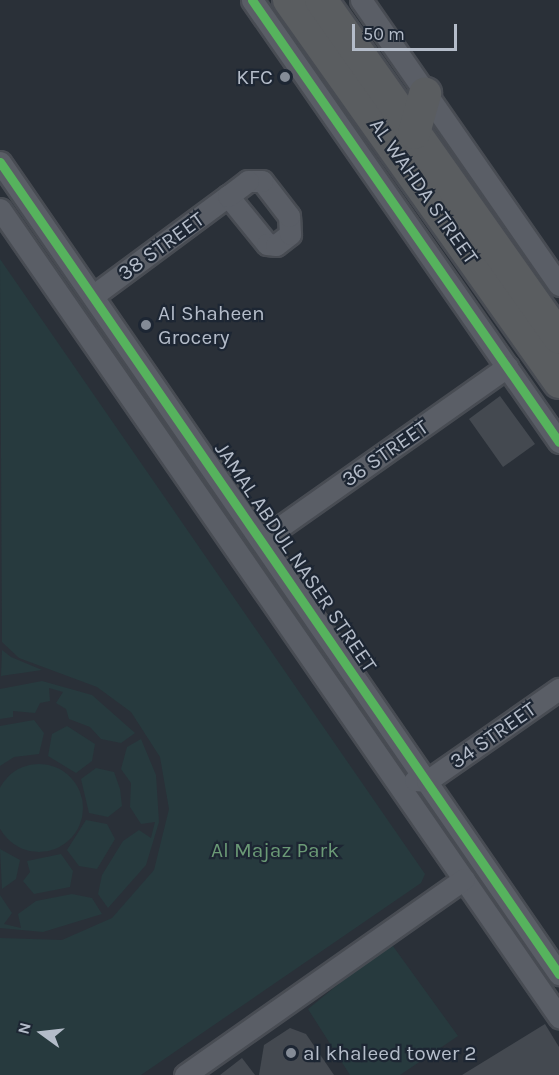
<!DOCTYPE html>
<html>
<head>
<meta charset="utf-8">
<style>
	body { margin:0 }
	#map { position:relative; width:559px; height:1075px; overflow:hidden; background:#2a3038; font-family:Karla,sans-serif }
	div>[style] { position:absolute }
	.green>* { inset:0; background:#273a3e }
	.round { border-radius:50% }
	.building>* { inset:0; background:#444950 }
	.roads { filter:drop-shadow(2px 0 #484c53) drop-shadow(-2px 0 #484c53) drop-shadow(0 2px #484c53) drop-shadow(0 -2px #484c53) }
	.minor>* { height:21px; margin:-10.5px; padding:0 10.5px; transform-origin:10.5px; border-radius:10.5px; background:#5a5e66 }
	.highway>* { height:32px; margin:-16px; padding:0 16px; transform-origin:16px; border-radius:16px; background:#5a5d60 }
	.cycleway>* { height:9px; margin:-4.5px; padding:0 4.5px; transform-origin:4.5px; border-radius:4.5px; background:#56b35d }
	.dots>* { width:16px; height:16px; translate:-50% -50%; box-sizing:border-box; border:3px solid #1d2633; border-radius:50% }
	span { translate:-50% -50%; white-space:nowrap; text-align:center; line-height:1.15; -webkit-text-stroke:4.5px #1d2633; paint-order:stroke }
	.poi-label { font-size:21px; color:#b4bcc9 }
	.right { translate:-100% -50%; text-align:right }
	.left { translate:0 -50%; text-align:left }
	.street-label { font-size:21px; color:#b4bcc9 }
	.park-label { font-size:21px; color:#6b9a76 }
	.north { position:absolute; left:12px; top:1003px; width:60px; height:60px; -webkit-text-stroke:4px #1d2633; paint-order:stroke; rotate:285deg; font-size:16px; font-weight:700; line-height:24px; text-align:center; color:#b4bcc9 }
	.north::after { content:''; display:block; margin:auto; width:21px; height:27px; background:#b4bcc9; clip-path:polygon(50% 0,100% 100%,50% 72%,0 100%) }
	.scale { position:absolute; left:352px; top:24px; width:105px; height:27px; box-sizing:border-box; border:3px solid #b4bcc9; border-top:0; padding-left:8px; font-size:18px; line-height:21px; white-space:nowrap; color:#b4bcc9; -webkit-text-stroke:4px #1d2633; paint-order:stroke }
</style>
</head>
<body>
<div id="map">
	<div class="green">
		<i style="clip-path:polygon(0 259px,425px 874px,421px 883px,141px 1075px,0 1075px,0 938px,62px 940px,112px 918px,154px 870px,169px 809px,160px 757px,131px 712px,97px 687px,19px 658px,2px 642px)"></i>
		<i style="clip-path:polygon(2px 650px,11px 657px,42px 670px,1px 676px)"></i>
		<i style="clip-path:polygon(42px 681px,92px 695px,135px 733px,121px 743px,101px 739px,90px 727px,69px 719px,66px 709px,56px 703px,63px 692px,49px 688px,50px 701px,40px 703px,35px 713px,13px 711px,13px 717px,0 719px,0 689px)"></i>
		<i style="clip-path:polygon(34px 720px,44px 733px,39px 754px,14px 757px,0 766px,0 726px)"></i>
		<i style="clip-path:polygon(67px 726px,95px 744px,92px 761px,76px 773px,48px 756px,52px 734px)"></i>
		<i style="clip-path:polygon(141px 739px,156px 775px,159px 822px,146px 865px,108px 908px,98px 894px,102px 875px,123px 841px,139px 830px,151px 838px,155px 822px,141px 824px,130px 807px,131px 783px,121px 769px,127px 747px)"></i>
		<i class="round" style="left:-5px;top:764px;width:88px;height:88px"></i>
		<i style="clip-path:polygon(96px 768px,114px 772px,120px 789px,122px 806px,108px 817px,89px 813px,81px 779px)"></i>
		<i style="clip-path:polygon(86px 820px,107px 824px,115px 839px,97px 869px,79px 866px,67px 850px)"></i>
		<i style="clip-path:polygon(0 849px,20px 860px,16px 879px,2px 889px)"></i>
		<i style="clip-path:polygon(61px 854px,73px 871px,70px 887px,34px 894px,23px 881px,30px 872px,27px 861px)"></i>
		<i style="clip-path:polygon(72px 894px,92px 898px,102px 914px,43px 932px,0 928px,0 895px,12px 913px,4px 924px,21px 928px,18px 914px,36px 901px)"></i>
		<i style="clip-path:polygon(390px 942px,458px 1036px,400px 1075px,350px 1075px,308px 1009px)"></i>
	</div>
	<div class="building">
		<i style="clip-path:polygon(500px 396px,535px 444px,503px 467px,469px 419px)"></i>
		<i style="clip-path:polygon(545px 1024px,559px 1047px,559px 1075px,462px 1075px)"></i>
		<i style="clip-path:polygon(290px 1028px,306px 1034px,334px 1075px,259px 1075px,264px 1045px)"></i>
		<i style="clip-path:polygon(242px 1058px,255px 1075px,220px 1075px)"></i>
	</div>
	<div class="roads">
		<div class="minor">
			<i style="left:252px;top:0;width:538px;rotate:55.22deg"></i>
			<i style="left:361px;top:0;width:347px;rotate:55.2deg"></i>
			<i style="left:0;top:162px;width:986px;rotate:55.46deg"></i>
			<i style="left:0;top:209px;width:983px;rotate:55.32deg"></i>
			<i style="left:94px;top:295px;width:167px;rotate:-36.5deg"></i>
			<i style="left:228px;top:196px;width:62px;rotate:50.9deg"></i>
			<i style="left:267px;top:244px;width:9px;rotate:6deg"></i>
			<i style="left:276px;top:245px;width:18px;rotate:-38deg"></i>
			<i style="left:290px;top:234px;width:18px;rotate:-93deg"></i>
			<i style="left:289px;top:216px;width:44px;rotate:-127.6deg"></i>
			<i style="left:262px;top:181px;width:14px;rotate:180deg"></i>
			<i style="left:248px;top:181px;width:25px;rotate:143deg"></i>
			<i style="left:263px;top:539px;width:299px;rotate:-35.2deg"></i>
			<i style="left:415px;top:780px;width:12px;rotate:5deg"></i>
			<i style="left:427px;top:781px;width:161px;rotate:-34.9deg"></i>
			<i style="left:185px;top:1075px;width:341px;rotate:-35.1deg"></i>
		</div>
		<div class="highway">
			<i style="left:289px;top:0;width:468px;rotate:54.7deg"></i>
			<i style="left:321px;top:0;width:413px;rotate:54.8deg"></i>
			<i style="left:414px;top:133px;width:41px;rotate:-74.2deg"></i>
		</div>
	</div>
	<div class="cycleway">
		<i style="left:252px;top:0;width:538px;rotate:55.22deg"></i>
		<i style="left:0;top:162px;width:986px;rotate:55.46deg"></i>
	</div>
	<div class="dots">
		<i style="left:285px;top:77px;background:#848b96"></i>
		<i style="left:146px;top:325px;background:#848b96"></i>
		<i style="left:291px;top:1053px;background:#848b96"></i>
	</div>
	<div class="poi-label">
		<span class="right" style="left:273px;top:77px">KFC</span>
		<span class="left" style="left:158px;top:325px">Al Shaheen<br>Grocery</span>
		<span class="left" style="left:303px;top:1053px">al khaleed tower 2</span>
	</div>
	<div class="street-label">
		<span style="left:424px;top:191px;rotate:55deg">AL WAHDA STREET</span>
		<span style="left:161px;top:246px;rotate:-36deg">38 STREET</span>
		<span style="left:385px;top:453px;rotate:-35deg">36 STREET</span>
		<span style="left:296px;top:557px;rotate:56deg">JAMAL ABDUL NASER STREET</span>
		<span style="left:493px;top:735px;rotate:-35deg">34 STREET</span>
	</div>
	<div class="park-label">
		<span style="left:275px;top:850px">Al Majaz Park</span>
	</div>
	<div class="north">N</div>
	<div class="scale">50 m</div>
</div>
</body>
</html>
